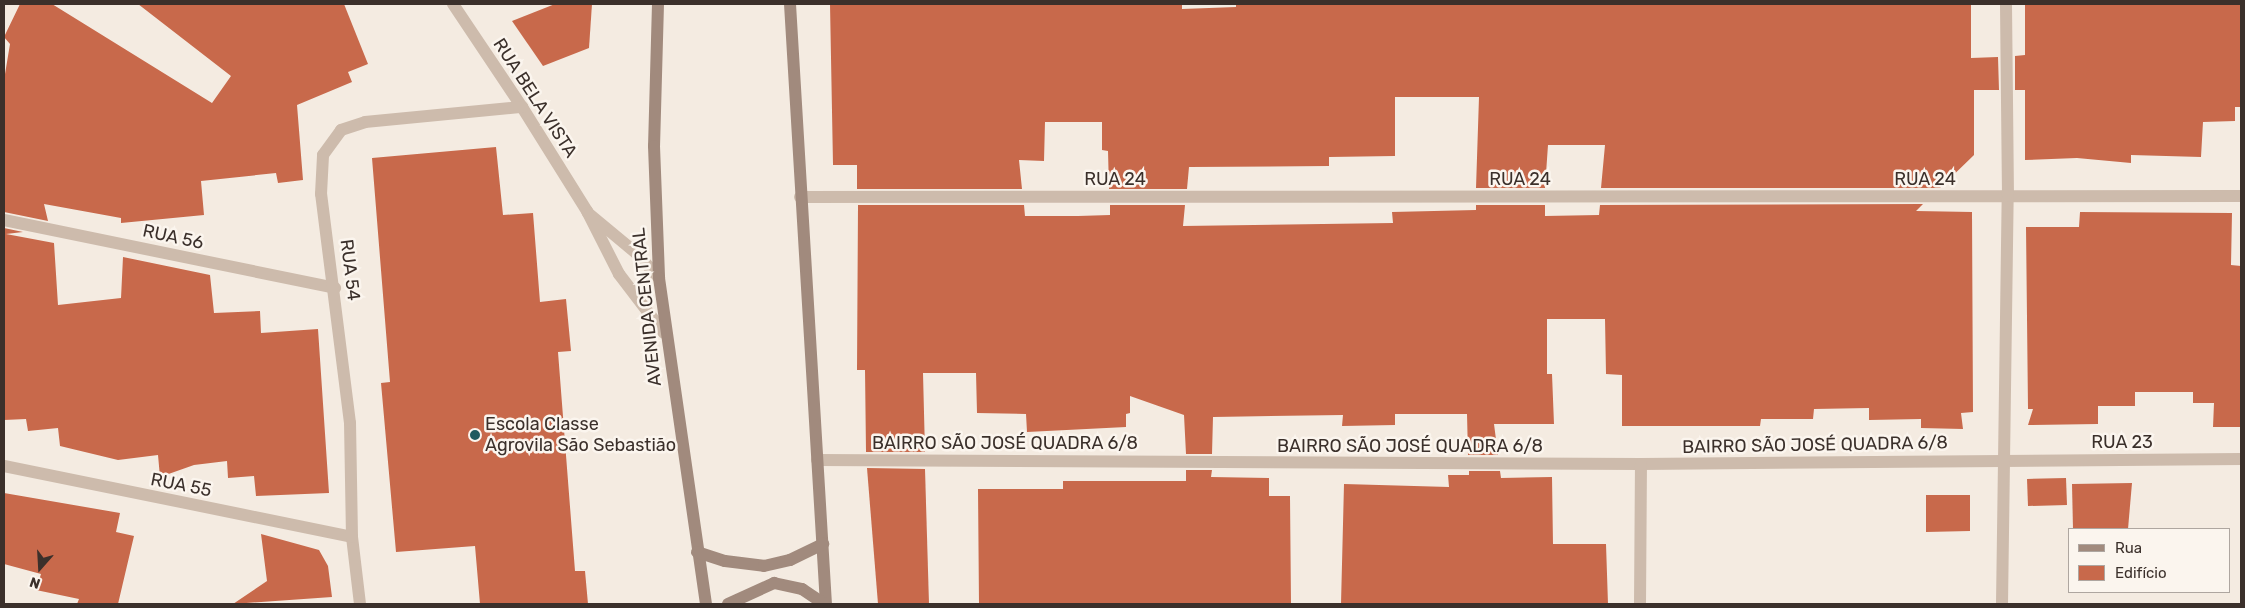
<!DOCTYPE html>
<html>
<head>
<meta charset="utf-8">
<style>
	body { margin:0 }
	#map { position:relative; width:2245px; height:608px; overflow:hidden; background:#f4ebe1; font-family:Rubik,sans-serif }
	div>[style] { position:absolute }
	.building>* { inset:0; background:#c8694b }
	.street>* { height:12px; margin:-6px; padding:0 6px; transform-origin:6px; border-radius:6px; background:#cdbbac }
	.secondary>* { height:12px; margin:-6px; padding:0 6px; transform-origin:6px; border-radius:6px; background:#a18a7d }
	.dots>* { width:14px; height:14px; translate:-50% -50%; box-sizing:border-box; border:2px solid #fbf5ee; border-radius:50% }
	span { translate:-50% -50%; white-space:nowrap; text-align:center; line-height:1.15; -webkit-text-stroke:5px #fbf5ee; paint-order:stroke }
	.street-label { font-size:18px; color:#3b302b }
	.poi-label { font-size:18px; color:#3b302b }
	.left { translate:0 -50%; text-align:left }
	.frame { position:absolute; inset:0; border:5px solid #3b302b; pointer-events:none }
	.legend { position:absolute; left:2068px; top:528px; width:162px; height:65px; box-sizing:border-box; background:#fbf5ee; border:1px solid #aea6a0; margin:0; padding:6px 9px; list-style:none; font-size:15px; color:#3b302b }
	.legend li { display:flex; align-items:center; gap:10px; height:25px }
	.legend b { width:25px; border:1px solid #aea6a0 }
	.north { position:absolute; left:15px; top:543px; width:50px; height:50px; -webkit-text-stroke:4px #fbf5ee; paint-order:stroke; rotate:199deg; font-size:14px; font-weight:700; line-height:20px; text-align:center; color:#3b302b }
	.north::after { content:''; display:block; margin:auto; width:18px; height:22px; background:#3b302b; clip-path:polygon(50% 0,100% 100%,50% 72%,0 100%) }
</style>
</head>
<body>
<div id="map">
	<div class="building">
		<i style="clip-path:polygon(20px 4px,52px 4px,212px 103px,231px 76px,138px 4px,344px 4px,368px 64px,348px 72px,352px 82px,297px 105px,303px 180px,278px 183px,276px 173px,201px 181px,204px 215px,121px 223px,121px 218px,44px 204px,48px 221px,4px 212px,4px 80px,10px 44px,4px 37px)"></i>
		<i style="clip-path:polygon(555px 4px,592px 4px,589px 48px,543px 66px,512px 21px)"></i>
		<i style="clip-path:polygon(830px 4px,1182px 4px,1182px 9px,1236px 7px,1236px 4px,1971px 4px,1971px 58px,1998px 57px,1999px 90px,1974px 90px,1974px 155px,1940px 188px,1601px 188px,1605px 145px,1548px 145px,1545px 188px,1476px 188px,1479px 97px,1395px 97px,1395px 156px,1329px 157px,1329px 166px,1189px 167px,1187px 189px,1109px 189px,1108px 151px,1102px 150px,1102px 122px,1045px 122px,1044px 161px,1019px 160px,1022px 189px,857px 189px,857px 165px,833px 165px)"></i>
		<i style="clip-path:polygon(2025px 4px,2241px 4px,2241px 107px,2235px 107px,2235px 121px,2203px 122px,2201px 157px,2131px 155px,2131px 163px,2077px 158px,2025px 160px,2025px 90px,2015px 90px,2015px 56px,2025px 55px)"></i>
		<i style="clip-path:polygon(496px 147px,503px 215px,533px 213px,540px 302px,566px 299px,571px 351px,558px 352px,575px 571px,585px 571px,588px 604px,480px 604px,475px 546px,396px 552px,381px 383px,390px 382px,372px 158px)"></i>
		<i style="clip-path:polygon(1923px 204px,1916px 211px,1972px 212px,1973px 412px,1961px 413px,1963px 429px,1921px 428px,1921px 419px,1869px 420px,1869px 408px,1814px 409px,1813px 419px,1761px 419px,1760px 426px,1622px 426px,1622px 375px,1606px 374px,1605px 319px,1547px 319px,1547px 374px,1552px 374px,1554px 424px,1494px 424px,1498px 455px,1468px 455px,1467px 414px,1395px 414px,1395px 425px,1342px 426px,1343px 415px,1213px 417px,1212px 454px,1186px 454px,1184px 415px,1130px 396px,1130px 413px,1126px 414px,1126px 427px,1027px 432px,1026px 414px,977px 413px,976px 373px,923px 373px,925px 452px,866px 452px,865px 370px,857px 370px,858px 205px,1024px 205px,1025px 216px,1078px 216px,1110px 215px,1110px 205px,1185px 205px,1183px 226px,1393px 223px,1392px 212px,1476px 210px,1476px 205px,1545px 205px,1545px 216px,1599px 215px,1600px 205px)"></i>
		<i style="clip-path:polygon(2080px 212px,2232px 213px,2231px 265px,2241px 266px,2241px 427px,2213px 427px,2214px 403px,2193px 403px,2193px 392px,2135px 392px,2135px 406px,2098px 406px,2098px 424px,2028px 425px,2033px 409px,2028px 409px,2026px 227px,2079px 227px)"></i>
		<i style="clip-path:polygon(4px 228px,23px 232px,6px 234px,54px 243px,58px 305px,121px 298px,123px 257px,210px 275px,214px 313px,260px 311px,261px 333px,318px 329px,329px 493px,256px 496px,254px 476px,228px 478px,227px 461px,194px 465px,160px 477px,158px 455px,118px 460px,60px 446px,58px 428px,28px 431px,26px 419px,4px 420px)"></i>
		<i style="clip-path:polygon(867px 468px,925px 469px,929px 604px,878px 604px)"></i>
		<i style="clip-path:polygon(1186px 470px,1212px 470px,1211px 477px,1269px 478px,1269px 496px,1290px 496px,1291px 604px,979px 604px,978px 489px,1063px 489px,1063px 481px,1186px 481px)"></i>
		<i style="clip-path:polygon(1469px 471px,1500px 471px,1501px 478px,1552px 477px,1553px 544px,1606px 544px,1608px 604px,1341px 604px,1344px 484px,1449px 487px,1448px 475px,1469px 475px)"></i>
		<i style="clip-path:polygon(2066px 478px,2067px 505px,2028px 506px,2027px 479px)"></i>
		<i style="clip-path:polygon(2132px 483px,2128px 529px,2073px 529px,2072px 484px)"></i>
		<i style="clip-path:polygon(4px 493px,120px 513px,116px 532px,134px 536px,118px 604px,77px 604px,79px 599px,36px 590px,41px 574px,4px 564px)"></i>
		<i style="clip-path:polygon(1926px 495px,1970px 495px,1970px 531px,1926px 532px)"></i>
		<i style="clip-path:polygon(261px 534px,319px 550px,328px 566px,332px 597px,233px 604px,267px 581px)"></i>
	</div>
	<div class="street">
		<i style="left:453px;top:4px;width:124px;rotate:56.2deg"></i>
		<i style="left:522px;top:107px;width:123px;rotate:58deg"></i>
		<i style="left:587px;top:211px;width:71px;rotate:63.1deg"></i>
		<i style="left:619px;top:274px;width:74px;rotate:52.7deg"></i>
		<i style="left:800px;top:197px;width:1441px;rotate:-0.04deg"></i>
		<i style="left:588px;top:213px;width:62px;rotate:39.8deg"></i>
		<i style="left:636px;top:253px;width:34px;rotate:47deg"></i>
		<i style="left:4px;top:220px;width:338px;rotate:11.6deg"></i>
		<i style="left:817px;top:460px;width:824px;rotate:0.28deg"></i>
		<i style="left:1641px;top:464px;width:600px;rotate:-0.48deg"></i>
		<i style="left:4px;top:466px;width:355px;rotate:11.5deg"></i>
		<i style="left:360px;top:604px;width:67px;rotate:-96.8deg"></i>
		<i style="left:352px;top:537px;width:114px;rotate:-91deg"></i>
		<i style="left:350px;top:423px;width:231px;rotate:-97.2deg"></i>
		<i style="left:321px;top:194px;width:39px;rotate:-87deg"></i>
		<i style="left:323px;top:155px;width:31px;rotate:-54deg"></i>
		<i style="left:341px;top:130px;width:25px;rotate:-18deg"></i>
		<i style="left:365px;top:122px;width:158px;rotate:-5.5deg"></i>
		<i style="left:1640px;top:604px;width:140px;rotate:-89.6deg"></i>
		<i style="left:2002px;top:604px;width:408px;rotate:-89.2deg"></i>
		<i style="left:2008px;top:196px;width:192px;rotate:-90.6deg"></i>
	</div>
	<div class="secondary">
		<i style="left:658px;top:4px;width:142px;rotate:91.6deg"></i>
		<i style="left:654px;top:146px;width:132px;rotate:87.8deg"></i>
		<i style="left:659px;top:278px;width:329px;rotate:81.8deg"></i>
		<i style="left:790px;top:4px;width:601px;rotate:86.57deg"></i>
		<i style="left:697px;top:552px;width:29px;rotate:18deg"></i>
		<i style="left:725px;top:561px;width:39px;rotate:7deg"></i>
		<i style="left:764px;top:566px;width:27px;rotate:-13deg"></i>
		<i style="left:790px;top:560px;width:37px;rotate:-26deg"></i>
		<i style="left:728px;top:604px;width:51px;rotate:-24.5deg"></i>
		<i style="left:774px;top:583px;width:29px;rotate:12deg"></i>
		<i style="left:802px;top:589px;width:27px;rotate:34deg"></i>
	</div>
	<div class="dots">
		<i style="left:475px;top:435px;background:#1f5a5e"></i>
	</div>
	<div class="street-label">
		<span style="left:535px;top:98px;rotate:57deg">RUA BELA VISTA</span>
		<span style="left:1115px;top:179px">RUA 24</span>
		<span style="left:1520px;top:179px">RUA 24</span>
		<span style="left:1925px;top:179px">RUA 24</span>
		<span style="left:173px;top:237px;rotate:12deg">RUA 56</span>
		<span style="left:350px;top:270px;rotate:83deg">RUA 54</span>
		<span style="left:647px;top:307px;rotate:-96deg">AVENIDA CENTRAL</span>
		<span style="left:2122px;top:442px">RUA 23</span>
		<span style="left:1005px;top:443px">BAIRRO SÃO JOSÉ QUADRA 6/8</span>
		<span style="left:1815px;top:445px;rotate:-1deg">BAIRRO SÃO JOSÉ QUADRA 6/8</span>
		<span style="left:1410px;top:446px">BAIRRO SÃO JOSÉ QUADRA 6/8</span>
		<span style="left:181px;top:485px;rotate:11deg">RUA 55</span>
	</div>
	<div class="poi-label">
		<span class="left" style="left:485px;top:435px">Escola Classe<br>Agrovila São Sebastião</span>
	</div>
	<div class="frame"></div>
	<ul class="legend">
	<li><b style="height:6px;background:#a18a7d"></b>Rua</li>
	<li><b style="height:14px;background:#c8694b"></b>Edifício</li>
	</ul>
	<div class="north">N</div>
</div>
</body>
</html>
